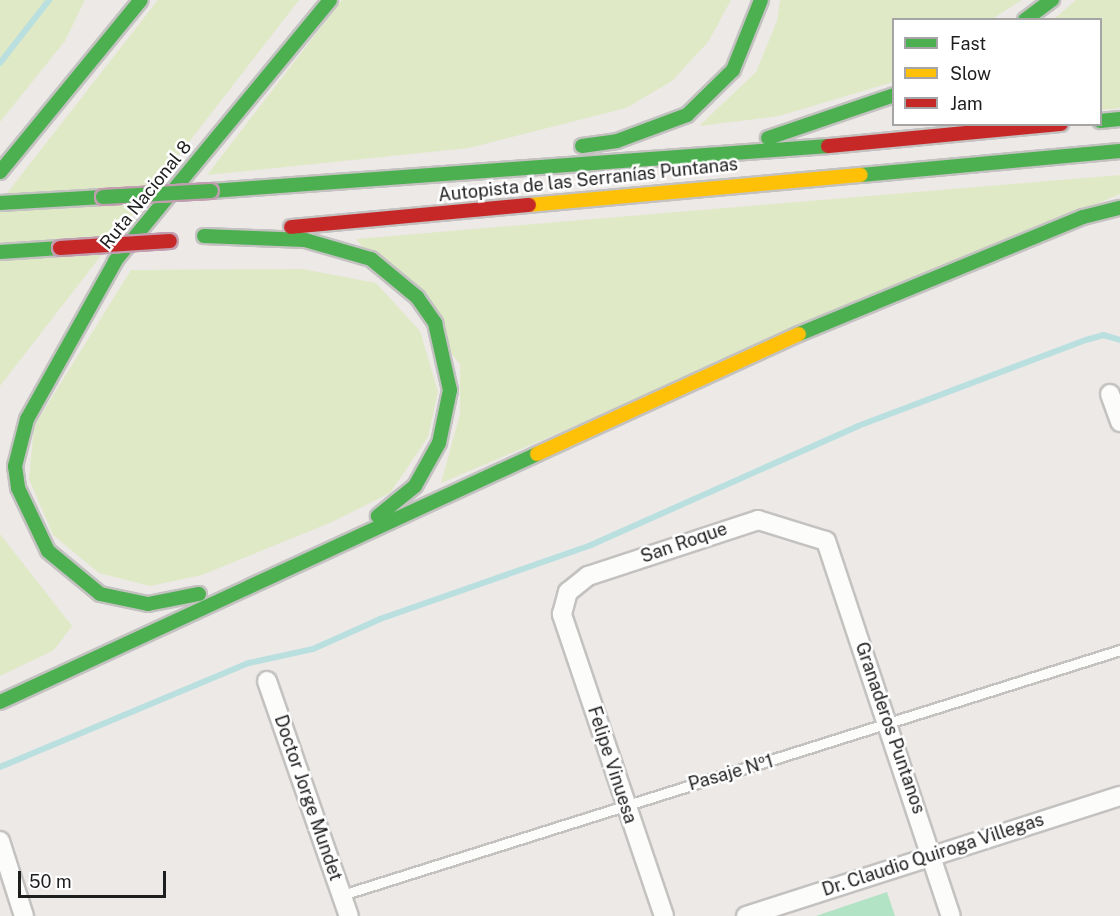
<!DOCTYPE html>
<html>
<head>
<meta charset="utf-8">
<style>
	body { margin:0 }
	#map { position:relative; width:1120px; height:916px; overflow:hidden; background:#ece9e7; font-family:"Public Sans",sans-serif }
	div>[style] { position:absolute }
	.grass>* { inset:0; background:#e0e9c5 }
	.pitch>* { inset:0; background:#b2e3c4 }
	.stream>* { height:6px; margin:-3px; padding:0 3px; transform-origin:3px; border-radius:3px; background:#badfdf }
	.roads { filter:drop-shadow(2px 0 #c3c2c1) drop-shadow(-2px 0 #c3c2c1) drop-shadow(0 2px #c3c2c1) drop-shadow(0 -2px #c3c2c1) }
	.lane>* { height:9px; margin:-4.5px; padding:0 4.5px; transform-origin:4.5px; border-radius:4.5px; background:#fcfcfb }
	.street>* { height:18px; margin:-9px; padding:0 9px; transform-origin:9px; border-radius:9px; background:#fcfcfb }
	.fast>* { height:14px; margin:-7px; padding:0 7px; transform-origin:7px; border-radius:7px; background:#4caf50 }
	.slow>* { height:14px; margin:-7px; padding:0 7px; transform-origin:7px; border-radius:7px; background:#ffc107 }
	.jam>* { height:14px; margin:-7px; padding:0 7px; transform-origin:7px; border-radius:7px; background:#c62828 }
	.bridges { filter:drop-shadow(2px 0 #c19eaf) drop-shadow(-2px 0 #c19eaf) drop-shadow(0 2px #c19eaf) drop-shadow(0 -2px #c19eaf) }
	.fast-bridge>* { height:14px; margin:-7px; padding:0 7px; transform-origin:7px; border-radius:7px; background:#4caf50 }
	.jam-bridge>* { height:14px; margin:-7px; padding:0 7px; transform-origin:7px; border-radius:7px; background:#c62828 }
	span { translate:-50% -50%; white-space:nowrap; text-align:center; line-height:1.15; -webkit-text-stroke:5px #fff; paint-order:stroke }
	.street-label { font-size:18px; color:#1e1e1e }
	.legend { position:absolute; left:892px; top:18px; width:210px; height:108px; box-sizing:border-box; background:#fff; border:2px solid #a5a5a5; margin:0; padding:8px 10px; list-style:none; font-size:18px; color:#1e1e1e }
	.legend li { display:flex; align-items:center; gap:12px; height:30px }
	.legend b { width:30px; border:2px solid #a5a5a5 }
	.scale { position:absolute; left:18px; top:871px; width:148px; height:27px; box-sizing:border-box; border:3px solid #1e1e1e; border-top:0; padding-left:8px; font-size:18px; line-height:21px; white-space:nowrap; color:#1e1e1e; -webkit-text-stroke:4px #fff; paint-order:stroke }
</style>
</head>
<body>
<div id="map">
	<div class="grass">
		<i style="clip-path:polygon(0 0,85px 0,65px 41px,0 122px)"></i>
		<i style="clip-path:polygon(158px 0,299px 0,0 386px,0 202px)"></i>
		<i style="clip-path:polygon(342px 0,731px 0,708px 42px,672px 81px,626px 108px,469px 148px,207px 175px)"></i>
		<i style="clip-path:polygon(780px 0,1022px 0,992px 19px,894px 20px,893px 82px,779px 116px,699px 126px,756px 72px,777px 21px)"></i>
		<i style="clip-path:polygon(1076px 0,1120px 0,1120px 108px,1101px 110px,1100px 20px,1053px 20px)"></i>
		<i style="clip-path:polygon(1120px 175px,1120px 194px,441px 483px,460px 414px,460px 364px,356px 239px)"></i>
		<i style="clip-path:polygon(303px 269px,376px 283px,420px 331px,438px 392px,428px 437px,390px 493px,332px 522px,202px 575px,150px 586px,99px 573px,53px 535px,29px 479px,34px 426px,131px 270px)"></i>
		<i style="clip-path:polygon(0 534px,72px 626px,54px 650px,0 676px)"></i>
	</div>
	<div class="pitch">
		<i style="clip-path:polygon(887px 892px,895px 916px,816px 916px)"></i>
	</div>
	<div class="stream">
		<i style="left:0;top:63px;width:80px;rotate:-52.1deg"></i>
		<i style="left:0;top:767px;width:270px;rotate:-22.7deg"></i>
		<i style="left:249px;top:663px;width:66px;rotate:-12.3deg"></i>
		<i style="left:313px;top:649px;width:73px;rotate:-24.1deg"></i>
		<i style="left:380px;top:619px;width:224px;rotate:-19.3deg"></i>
		<i style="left:591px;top:545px;width:292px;rotate:-24deg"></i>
		<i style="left:858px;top:426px;width:244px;rotate:-20.7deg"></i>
		<i style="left:1086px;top:340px;width:18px;rotate:-16deg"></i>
		<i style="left:1103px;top:335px;width:18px;rotate:16deg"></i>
	</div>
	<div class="roads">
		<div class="lane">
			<i style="left:342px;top:895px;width:816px;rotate:-17.48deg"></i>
		</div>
		<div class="street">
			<i style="left:1110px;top:394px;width:30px;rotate:70deg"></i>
			<i style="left:267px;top:681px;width:249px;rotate:70.8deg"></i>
			<i style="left:0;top:841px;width:79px;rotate:72.3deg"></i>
			<i style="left:664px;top:916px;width:319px;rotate:-108.7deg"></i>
			<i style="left:562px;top:614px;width:23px;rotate:-75deg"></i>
			<i style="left:568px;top:592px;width:26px;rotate:-39deg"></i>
			<i style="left:588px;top:576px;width:179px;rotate:-18.2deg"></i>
			<i style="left:758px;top:520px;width:71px;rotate:17.2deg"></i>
			<i style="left:826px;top:541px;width:395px;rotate:71.6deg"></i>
			<i style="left:746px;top:916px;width:393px;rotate:-17.8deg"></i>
		</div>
		<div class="fast">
			<i style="left:1025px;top:20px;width:34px;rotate:-37deg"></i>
			<i style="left:1100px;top:121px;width:20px;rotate:-6deg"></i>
			<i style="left:768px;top:138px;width:133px;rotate:-18.8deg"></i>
			<i style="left:582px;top:146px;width:35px;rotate:-8deg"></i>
			<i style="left:617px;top:141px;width:75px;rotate:-20.4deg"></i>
			<i style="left:687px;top:115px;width:64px;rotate:-44.4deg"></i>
			<i style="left:733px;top:70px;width:75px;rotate:-68.2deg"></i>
			<i style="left:0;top:172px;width:222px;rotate:-50.7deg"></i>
			<i style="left:861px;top:175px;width:260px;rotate:-5.3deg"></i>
			<i style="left:211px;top:191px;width:619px;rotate:-4.17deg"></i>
			<i style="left:0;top:203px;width:103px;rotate:-3.3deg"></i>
			<i style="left:204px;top:236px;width:101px;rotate:2.3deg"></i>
			<i style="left:305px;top:240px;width:69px;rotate:16.1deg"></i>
			<i style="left:371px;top:259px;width:60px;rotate:39.6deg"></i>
			<i style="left:417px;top:297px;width:32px;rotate:55deg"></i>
			<i style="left:435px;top:323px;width:69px;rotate:77.4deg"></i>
			<i style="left:450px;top:390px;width:54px;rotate:101.7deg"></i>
			<i style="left:439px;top:443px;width:49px;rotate:119.2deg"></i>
			<i style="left:415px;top:486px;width:48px;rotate:141deg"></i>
			<i style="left:0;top:252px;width:60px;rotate:-3.8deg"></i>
			<i style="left:116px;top:260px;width:182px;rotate:119.2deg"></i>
			<i style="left:27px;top:419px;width:49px;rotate:104.3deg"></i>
			<i style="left:15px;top:466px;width:22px;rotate:82deg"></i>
			<i style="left:18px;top:488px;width:70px;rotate:64.5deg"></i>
			<i style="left:48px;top:551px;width:67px;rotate:39.6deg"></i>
			<i style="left:100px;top:594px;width:49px;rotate:11.8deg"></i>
			<i style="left:148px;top:604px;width:52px;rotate:-11.1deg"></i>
			<i style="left:115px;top:261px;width:338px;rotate:-50.5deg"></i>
			<i style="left:799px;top:334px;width:307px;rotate:-22.4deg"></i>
			<i style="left:1083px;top:217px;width:38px;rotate:-14deg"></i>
			<i style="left:0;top:702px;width:592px;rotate:-24.79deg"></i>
		</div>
		<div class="slow">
			<i style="left:529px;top:205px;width:333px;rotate:-5.2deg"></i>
			<i style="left:537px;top:454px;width:288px;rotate:-24.6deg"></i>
		</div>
		<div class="jam">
			<i style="left:828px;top:146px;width:234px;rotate:-5.4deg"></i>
			<i style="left:291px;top:227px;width:239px;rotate:-5.3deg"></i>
		</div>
	</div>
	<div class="bridges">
		<div class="fast-bridge">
			<i style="left:103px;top:197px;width:108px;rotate:-3.2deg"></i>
		</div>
		<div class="jam-bridge">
			<i style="left:60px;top:248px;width:110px;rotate:-3.6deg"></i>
		</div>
	</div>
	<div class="street-label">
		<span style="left:588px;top:180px;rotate:-6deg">Autopista de las Serranías Puntanas</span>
		<span style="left:146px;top:195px;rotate:-51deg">Ruta Nacional 8</span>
		<span style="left:684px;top:543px;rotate:-19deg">San Roque</span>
		<span style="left:890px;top:728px;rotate:71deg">Granaderos Puntanos</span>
		<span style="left:612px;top:765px;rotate:72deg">Felipe Vinuesa</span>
		<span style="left:731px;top:773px;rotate:-16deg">Pasaje Nº1</span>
		<span style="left:308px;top:798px;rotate:71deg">Doctor Jorge Mundet</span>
		<span style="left:933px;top:855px;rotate:-18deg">Dr. Claudio Quiroga Villegas</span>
	</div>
	<ul class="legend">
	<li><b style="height:8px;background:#4caf50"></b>Fast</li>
	<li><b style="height:8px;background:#ffc107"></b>Slow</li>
	<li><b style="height:8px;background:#c62828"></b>Jam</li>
	</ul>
	<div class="scale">50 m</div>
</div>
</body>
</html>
